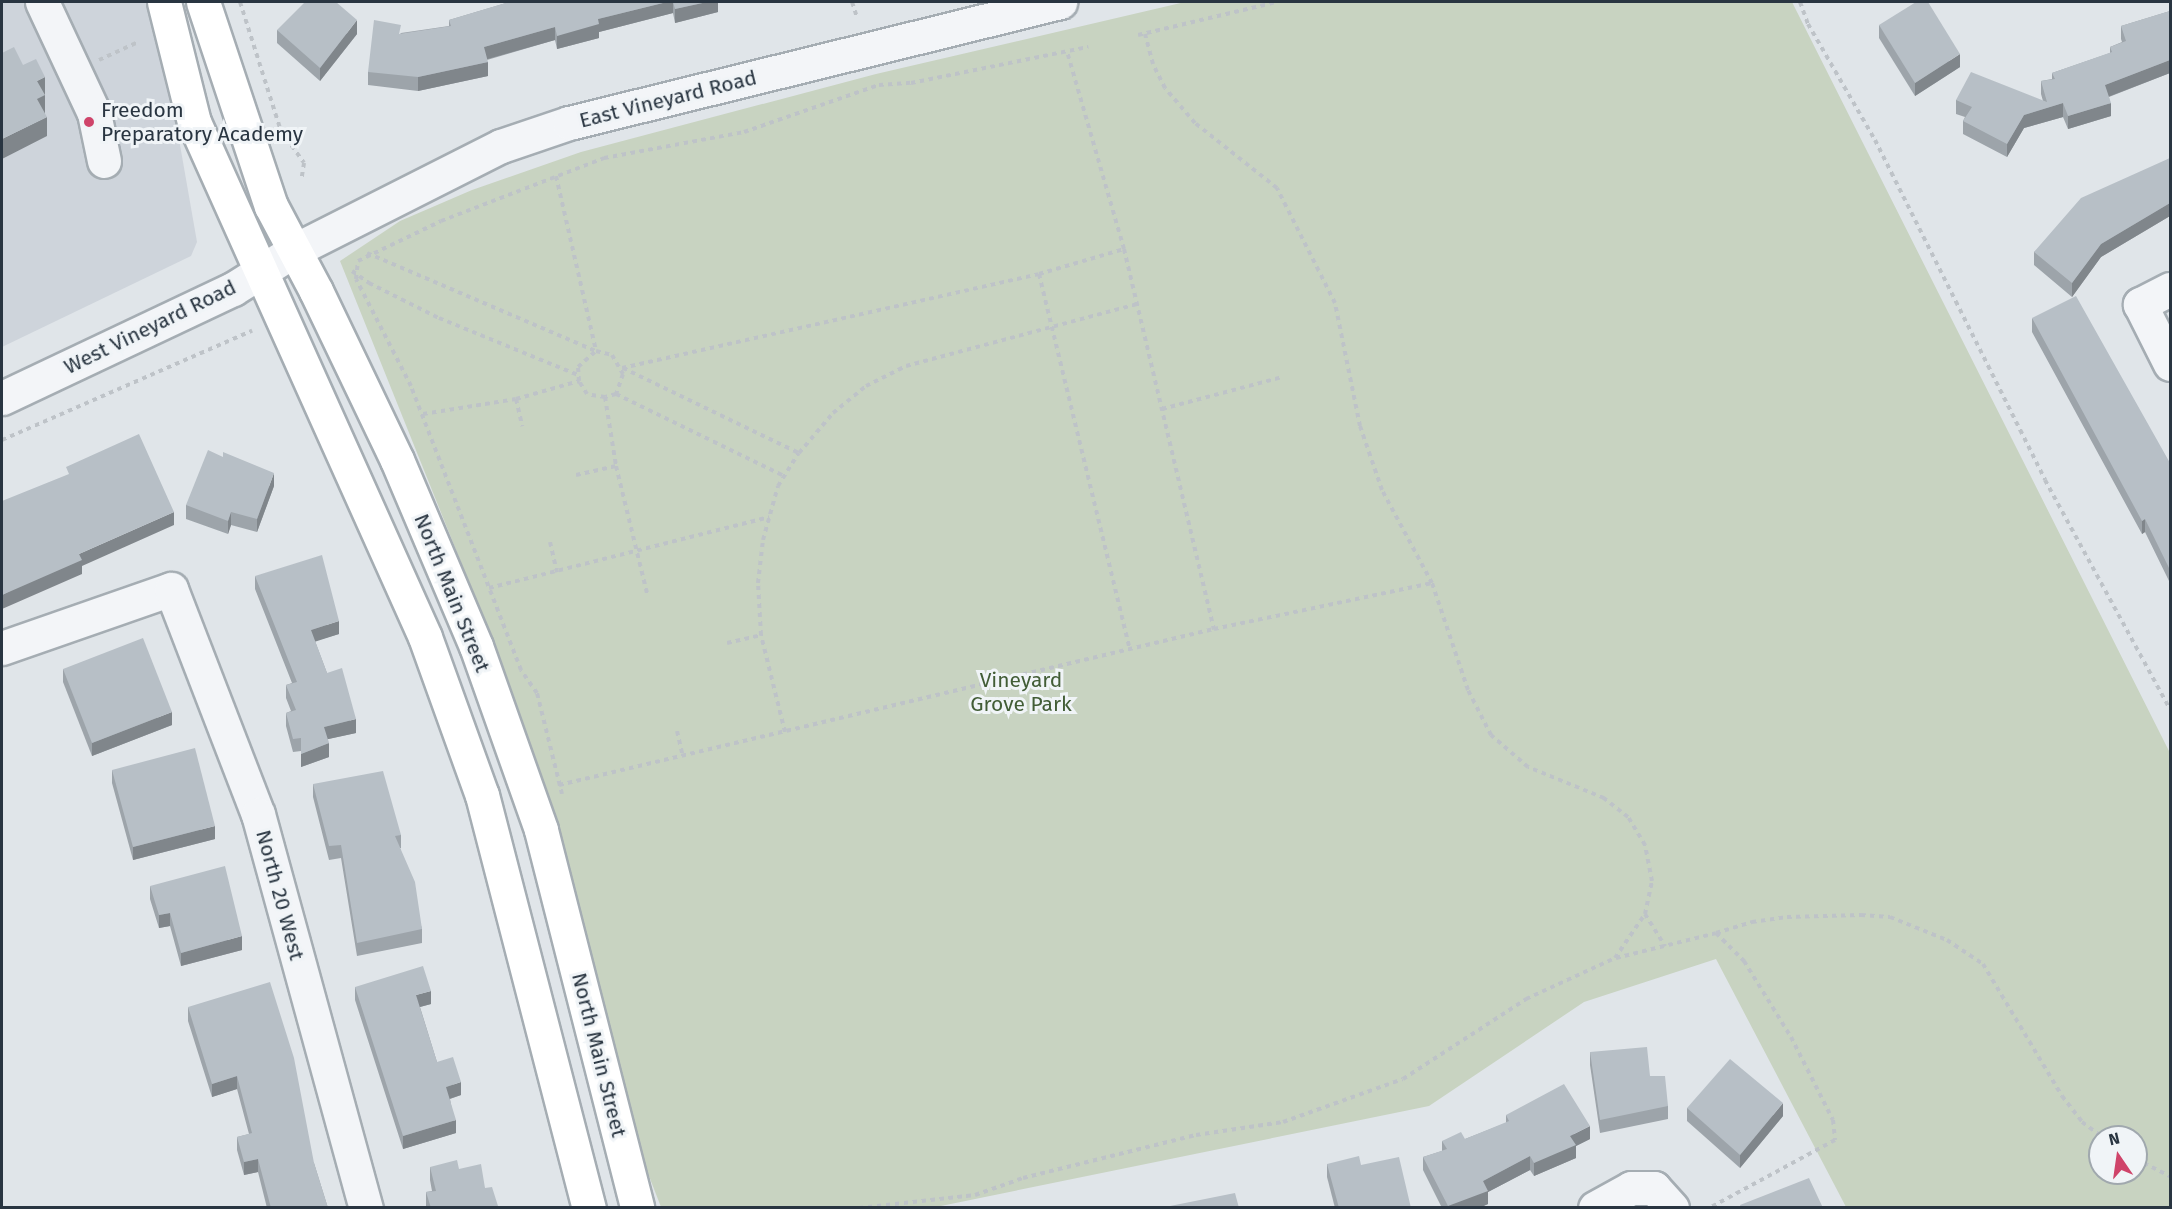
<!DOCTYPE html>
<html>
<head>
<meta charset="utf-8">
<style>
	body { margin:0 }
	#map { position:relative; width:2172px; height:1209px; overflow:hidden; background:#e0e5e9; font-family:"Fira Sans",sans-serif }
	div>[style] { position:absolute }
	.built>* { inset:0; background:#ced4db }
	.green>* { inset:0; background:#c8d3c1 }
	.path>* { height:4px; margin-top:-2px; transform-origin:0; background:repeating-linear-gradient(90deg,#bec3c8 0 4.5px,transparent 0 9px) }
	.roads { filter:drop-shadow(2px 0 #a5adb3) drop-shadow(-2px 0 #a5adb3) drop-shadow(0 2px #a5adb3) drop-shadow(0 -2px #a5adb3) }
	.minor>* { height:33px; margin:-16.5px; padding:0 16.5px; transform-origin:16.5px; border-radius:16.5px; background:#f3f5f8 }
	.major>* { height:33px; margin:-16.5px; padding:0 16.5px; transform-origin:16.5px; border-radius:16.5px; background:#fff }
	.wall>* { inset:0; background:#9da4aa }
	.shaded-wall>* { inset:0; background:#80868b }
	.building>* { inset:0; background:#b7bfc6 }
	.dots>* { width:16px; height:16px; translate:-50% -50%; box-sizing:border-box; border:3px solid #f0f4f7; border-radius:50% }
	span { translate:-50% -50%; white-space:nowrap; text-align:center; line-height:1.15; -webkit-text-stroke:6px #f0f4f7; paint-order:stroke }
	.street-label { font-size:21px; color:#293541 }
	.poi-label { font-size:21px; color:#293541 }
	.left { translate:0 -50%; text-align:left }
	.park-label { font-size:21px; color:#425d36 }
	.frame { position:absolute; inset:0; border:3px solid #293541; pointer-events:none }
	.north { position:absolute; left:2088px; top:1125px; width:60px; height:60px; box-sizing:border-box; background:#f0f4f7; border:2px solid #a0a8ae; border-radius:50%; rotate:347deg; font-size:16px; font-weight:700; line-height:24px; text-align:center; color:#293541 }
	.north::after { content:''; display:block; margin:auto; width:21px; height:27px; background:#cf446a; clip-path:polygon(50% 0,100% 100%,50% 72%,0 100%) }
</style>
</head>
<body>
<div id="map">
	<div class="built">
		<i style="clip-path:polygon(2px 2px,155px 2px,197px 242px,191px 256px,2px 347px)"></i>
	</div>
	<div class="green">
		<i style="clip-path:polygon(evenodd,1185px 2px,1792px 2px,2170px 753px,2170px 1207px,1846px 1207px,1716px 959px,1584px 1002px,1429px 1106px,936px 1207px,661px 1207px,630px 1127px,554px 830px,495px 647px,340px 261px,400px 221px,472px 190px,581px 152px,876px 74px,1185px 2px,2100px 1137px,2136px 1137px,2136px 1173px,2100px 1173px,2100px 1137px)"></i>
	</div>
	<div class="path">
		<i style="left:240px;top:2px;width:135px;rotate:72.4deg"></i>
		<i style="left:281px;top:131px;width:39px;rotate:54deg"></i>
		<i style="left:304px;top:163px;width:18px;rotate:99deg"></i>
		<i style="left:852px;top:2px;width:16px;rotate:72deg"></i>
		<i style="left:1800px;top:2px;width:23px;rotate:70deg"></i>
		<i style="left:1808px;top:24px;width:134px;rotate:60deg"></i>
		<i style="left:1875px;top:140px;width:380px;rotate:63.4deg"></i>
		<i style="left:2045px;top:480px;width:261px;rotate:61.4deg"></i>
		<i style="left:1138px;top:35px;width:143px;rotate:-13.4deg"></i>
		<i style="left:99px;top:60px;width:41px;rotate:-24.7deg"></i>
		<i style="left:556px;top:176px;width:180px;rotate:77.1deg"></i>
		<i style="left:1124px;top:249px;width:391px;rotate:76.7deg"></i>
		<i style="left:367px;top:253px;width:249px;rotate:23.2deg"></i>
		<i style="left:596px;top:351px;width:16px;rotate:14deg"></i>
		<i style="left:612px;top:355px;width:22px;rotate:60deg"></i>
		<i style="left:623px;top:374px;width:21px;rotate:109deg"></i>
		<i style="left:616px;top:394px;width:11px;rotate:165deg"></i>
		<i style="left:605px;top:397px;width:18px;rotate:-171deg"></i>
		<i style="left:587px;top:394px;width:15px;rotate:-122deg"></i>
		<i style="left:579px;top:381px;width:14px;rotate:-94deg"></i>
		<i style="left:578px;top:367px;width:24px;rotate:-42deg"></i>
		<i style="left:352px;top:271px;width:21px;rotate:35deg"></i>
		<i style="left:369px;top:283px;width:78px;rotate:26.6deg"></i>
		<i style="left:439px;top:318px;width:150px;rotate:22.3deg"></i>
		<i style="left:1039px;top:274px;width:386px;rotate:76.4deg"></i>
		<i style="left:622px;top:368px;width:427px;rotate:-12.7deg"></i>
		<i style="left:1039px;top:274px;width:89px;rotate:-16.4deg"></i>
		<i style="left:1124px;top:249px;width:205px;rotate:-106.1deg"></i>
		<i style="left:623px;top:368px;width:195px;rotate:25.8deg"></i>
		<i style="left:616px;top:394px;width:187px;rotate:26deg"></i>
		<i style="left:605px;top:397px;width:70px;rotate:80.9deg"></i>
		<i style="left:616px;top:466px;width:131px;rotate:76.3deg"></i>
		<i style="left:516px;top:399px;width:28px;rotate:77deg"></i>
		<i style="left:1162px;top:409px;width:124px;rotate:-14.9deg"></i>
		<i style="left:423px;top:414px;width:94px;rotate:-9.2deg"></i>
		<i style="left:516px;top:399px;width:66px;rotate:-15.9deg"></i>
		<i style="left:2px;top:440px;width:273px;rotate:-23.6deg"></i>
		<i style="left:576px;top:475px;width:41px;rotate:-12.7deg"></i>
		<i style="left:550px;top:542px;width:31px;rotate:77deg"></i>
		<i style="left:489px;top:588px;width:289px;rotate:-14.2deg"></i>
		<i style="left:727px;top:643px;width:35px;rotate:-13deg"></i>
		<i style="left:677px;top:731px;width:26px;rotate:77deg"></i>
		<i style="left:785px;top:732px;width:100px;rotate:-103.9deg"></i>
		<i style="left:761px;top:635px;width:52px;rotate:-93.3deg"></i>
		<i style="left:758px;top:583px;width:43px;rotate:-83.4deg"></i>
		<i style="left:763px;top:540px;width:56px;rotate:-74.5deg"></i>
		<i style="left:778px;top:486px;width:39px;rotate:-58deg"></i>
		<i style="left:799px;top:453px;width:52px;rotate:-49.6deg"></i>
		<i style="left:833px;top:413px;width:43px;rotate:-39.3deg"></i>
		<i style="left:866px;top:386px;width:45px;rotate:-26.6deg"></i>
		<i style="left:906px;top:366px;width:239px;rotate:-15deg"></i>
		<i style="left:559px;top:785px;width:673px;rotate:-13.4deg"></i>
		<i style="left:1214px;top:629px;width:223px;rotate:-11.9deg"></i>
		<i style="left:562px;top:794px;width:104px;rotate:-103.9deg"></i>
		<i style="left:537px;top:693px;width:28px;rotate:-125deg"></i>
		<i style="left:521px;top:670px;width:305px;rotate:-111.2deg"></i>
		<i style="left:411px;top:386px;width:120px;rotate:-117.2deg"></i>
		<i style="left:356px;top:279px;width:18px;rotate:-84deg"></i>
		<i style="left:358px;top:261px;width:92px;rotate:-25.7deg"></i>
		<i style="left:441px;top:221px;width:175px;rotate:-21.1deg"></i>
		<i style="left:604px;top:158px;width:142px;rotate:-10.5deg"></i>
		<i style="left:744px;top:132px;width:143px;rotate:-19.2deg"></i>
		<i style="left:879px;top:85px;width:32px;rotate:-4deg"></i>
		<i style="left:911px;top:83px;width:181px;rotate:-11.5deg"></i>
		<i style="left:1645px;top:914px;width:38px;rotate:58deg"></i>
		<i style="left:1716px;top:933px;width:38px;rotate:-17deg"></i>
		<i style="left:1752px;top:922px;width:35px;rotate:-8deg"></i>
		<i style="left:1787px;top:917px;width:74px;rotate:-1.5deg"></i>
		<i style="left:1861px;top:915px;width:29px;rotate:4deg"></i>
		<i style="left:1890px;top:917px;width:61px;rotate:22deg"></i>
		<i style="left:1947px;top:940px;width:43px;rotate:33.7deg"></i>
		<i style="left:1983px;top:964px;width:154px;rotate:59.1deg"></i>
		<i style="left:2062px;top:1096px;width:33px;rotate:52deg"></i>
		<i style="left:2082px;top:1122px;width:26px;rotate:36deg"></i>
		<i style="left:1616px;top:958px;width:103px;rotate:-14deg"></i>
		<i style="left:1716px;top:933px;width:40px;rotate:45deg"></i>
		<i style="left:1744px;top:961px;width:89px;rotate:58.3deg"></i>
		<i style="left:1791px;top:1037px;width:93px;rotate:63.2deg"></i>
		<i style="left:1833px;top:1120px;width:20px;rotate:84deg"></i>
		<i style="left:1835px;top:1140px;width:143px;rotate:151.6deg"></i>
		<i style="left:2136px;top:1159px;width:38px;rotate:27deg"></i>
		<i style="left:859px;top:1208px;width:117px;rotate:-6.4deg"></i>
		<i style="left:975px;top:1195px;width:51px;rotate:-19.5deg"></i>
		<i style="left:1023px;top:1178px;width:178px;rotate:-14deg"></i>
		<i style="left:1196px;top:1135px;width:88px;rotate:-8.5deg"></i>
		<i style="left:1283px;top:1122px;width:127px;rotate:-19.7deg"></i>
		<i style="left:1403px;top:1079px;width:147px;rotate:-33deg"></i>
		<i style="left:1526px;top:999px;width:98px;rotate:-24.7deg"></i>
		<i style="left:1615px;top:958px;width:53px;rotate:-55.7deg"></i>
		<i style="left:1645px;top:914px;width:34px;rotate:-78deg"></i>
		<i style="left:1652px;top:881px;width:37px;rotate:-101deg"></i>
		<i style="left:1645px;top:845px;width:33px;rotate:-121deg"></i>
		<i style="left:1628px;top:817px;width:31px;rotate:-142deg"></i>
		<i style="left:1604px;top:798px;width:82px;rotate:-157.8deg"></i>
		<i style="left:1528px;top:767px;width:49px;rotate:-139.1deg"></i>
		<i style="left:1491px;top:735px;width:51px;rotate:-117.1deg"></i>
		<i style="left:1468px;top:690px;width:113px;rotate:-108.6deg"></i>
		<i style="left:1432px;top:583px;width:106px;rotate:-118.3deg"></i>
		<i style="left:1382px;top:490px;width:68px;rotate:-109deg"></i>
		<i style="left:1360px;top:426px;width:126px;rotate:-101.5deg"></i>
		<i style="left:1335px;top:303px;width:129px;rotate:-116.8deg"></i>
		<i style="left:1277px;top:188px;width:105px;rotate:-141.6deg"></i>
		<i style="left:1195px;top:123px;width:46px;rotate:-130.6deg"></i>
		<i style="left:1165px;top:88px;width:27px;rotate:-117deg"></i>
		<i style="left:1153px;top:64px;width:31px;rotate:-105deg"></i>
	</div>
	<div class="roads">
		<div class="minor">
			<i style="left:42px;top:2px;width:123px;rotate:64.9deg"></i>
			<i style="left:94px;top:113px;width:49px;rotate:78.2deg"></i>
			<i style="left:2170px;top:289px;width:34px;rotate:153deg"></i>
			<i style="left:2140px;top:304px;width:67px;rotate:63.4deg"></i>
			<i style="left:2px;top:398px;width:255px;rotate:-25.3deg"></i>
			<i style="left:233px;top:289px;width:73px;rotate:-32.2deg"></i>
			<i style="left:295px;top:250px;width:231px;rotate:-26.8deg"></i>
			<i style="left:501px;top:146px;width:72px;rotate:-18.7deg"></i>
			<i style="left:569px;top:123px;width:506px;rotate:-13.84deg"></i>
			<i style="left:2px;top:648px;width:179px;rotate:-19.2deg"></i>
			<i style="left:171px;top:589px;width:241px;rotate:68.9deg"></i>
			<i style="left:258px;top:814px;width:409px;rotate:74.7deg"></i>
			<i style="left:1595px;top:1208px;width:41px;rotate:-29.1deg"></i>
			<i style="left:1631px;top:1188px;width:23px"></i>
			<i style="left:1654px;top:1188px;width:27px;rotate:48deg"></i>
		</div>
		<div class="major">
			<i style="left:164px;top:2px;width:124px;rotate:76deg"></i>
			<i style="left:194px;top:122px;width:564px;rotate:65.84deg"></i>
			<i style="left:425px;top:637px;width:168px;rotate:70.2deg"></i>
			<i style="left:482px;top:795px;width:427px;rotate:75.5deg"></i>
			<i style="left:203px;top:2px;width:215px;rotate:71.6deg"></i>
			<i style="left:271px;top:206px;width:96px;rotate:62.1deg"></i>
			<i style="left:316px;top:291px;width:187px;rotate:64.4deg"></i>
			<i style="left:397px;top:460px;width:202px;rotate:67deg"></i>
			<i style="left:476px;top:646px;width:195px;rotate:70.5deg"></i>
			<i style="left:541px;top:830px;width:390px;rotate:75.7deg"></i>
		</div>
	</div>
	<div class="wall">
		<i style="clip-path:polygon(506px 2px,723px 2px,718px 3px,718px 12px,675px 23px,673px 13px,599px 32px,599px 38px,557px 49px,555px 40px,487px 60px,488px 76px,418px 91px,368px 85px,368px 72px,401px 33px,449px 26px,449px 20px,506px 3px)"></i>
		<i style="clip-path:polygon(2170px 11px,2170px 73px,2109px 97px,2111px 116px,2068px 129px,2063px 117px,2024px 128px,2007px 157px,1963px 134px,1963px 121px,1965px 117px,1956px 114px,1956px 100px,2043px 101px,2041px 94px,2041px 81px,2052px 79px,2052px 73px,2110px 53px,2110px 47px,2122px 42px,2121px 39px,2121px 26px)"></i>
		<i style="clip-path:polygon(1879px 25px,1960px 67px,1915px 96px,1879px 38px)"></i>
		<i style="clip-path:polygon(277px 30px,357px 34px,320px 81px,277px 43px)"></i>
		<i style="clip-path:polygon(2170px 158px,2170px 216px,2101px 257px,2072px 297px,2034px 265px,2034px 252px)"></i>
		<i style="clip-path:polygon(2032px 318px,2170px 463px,2170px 583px,2145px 532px,2142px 534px,2032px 332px)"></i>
		<i style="clip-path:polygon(274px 486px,257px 532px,231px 525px,228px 534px,186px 519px,186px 505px)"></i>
		<i style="clip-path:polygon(255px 576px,339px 634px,315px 641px,327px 673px,356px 733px,328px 739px,329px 757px,301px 767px,301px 751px,293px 752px,286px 726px,286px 713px,291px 711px,286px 698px,286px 685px,292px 683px,255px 589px)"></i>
		<i style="clip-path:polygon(63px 669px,172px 725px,92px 756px,63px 682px)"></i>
		<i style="clip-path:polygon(112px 770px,215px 839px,133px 860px,112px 783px)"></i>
		<i style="clip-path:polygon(313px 784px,401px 835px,401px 848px,400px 848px,422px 929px,422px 943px,357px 956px,341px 858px,329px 860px,313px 797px)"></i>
		<i style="clip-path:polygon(150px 886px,242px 950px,181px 966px,170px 926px,159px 928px,150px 899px)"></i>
		<i style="clip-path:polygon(355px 987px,431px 1004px,420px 1007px,437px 1062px,461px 1095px,450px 1099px,456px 1133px,403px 1149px,355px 1000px)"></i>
		<i style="clip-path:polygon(188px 1007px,314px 1163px,328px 1208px,267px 1208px,258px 1172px,244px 1175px,237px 1150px,237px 1137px,249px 1134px,237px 1089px,212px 1097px,188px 1021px)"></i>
		<i style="clip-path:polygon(1590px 1052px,1650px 1076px,1668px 1106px,1668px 1119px,1600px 1133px,1590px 1065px)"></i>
		<i style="clip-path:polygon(1687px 1108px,1783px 1116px,1740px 1168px,1687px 1121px)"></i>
		<i style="clip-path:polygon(1506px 1115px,1590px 1139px,1576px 1146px,1576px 1158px,1534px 1176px,1530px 1170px,1488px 1192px,1488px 1204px,1479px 1208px,1442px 1208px,1423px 1170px,1423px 1157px,1442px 1151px,1442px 1141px,1465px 1139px,1506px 1123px)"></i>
		<i style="clip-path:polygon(1327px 1164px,1361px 1165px,1411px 1208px,1335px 1208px,1327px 1177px)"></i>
		<i style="clip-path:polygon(430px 1167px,459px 1169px,485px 1188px,498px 1208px,426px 1208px,426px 1192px,432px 1191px,430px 1180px)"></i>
	</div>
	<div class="shaded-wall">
		<i style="clip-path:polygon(667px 2px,673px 2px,673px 13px,599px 32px,599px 38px,557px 49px,557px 36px,598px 19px)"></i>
		<i style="clip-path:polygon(707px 2px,723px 2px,718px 3px,718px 12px,675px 23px,675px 9px)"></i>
		<i style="clip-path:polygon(357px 20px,357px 34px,320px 81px,320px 68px)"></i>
		<i style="clip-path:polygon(555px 27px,555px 40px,484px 60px,484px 47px)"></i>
		<i style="clip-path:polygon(1960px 54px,1960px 67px,1915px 96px,1915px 83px)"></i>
		<i style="clip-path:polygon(2170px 60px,2170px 73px,2105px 98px,2105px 85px)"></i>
		<i style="clip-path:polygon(488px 62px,488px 76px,418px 91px,418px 77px)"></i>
		<i style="clip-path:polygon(45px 77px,45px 115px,37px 119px,37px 81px)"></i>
		<i style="clip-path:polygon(2063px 103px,2063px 117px,2024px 128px,2007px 157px,2007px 144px,2024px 115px)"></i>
		<i style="clip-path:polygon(2111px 103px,2111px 116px,2068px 129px,2068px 116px)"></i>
		<i style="clip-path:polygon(47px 117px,47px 136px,2px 159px,2px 173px,2px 139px)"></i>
		<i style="clip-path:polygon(2170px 203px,2170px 216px,2101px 257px,2072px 297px,2072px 283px,2101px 244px)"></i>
		<i style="clip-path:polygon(274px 473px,274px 486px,257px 532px,257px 519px)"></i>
		<i style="clip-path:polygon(174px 512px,174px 525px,82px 566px,82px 574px,2px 609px,2px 595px,79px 554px)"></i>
		<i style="clip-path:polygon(231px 512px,231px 525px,228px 534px,228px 521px)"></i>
		<i style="clip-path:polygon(2145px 519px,2145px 532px,2142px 534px,2142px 521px)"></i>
		<i style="clip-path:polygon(339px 621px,339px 634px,311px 643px,311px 630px)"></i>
		<i style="clip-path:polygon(172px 712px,172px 725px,92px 756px,92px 743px)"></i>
		<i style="clip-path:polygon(356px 719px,356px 733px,324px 740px,324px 727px)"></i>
		<i style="clip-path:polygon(329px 743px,329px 757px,301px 767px,301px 754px)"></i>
		<i style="clip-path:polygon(3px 777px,3px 790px,2px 791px,2px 778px)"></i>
		<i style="clip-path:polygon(215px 826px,215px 839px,133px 860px,133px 847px)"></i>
		<i style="clip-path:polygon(170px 913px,170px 926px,159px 928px,159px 915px)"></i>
		<i style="clip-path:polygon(242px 936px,242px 950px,181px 966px,181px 953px)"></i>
		<i style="clip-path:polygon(431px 991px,431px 1004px,416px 1008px,416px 995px)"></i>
		<i style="clip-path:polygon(237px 1076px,237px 1089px,212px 1097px,212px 1084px)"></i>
		<i style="clip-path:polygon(461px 1082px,461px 1095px,446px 1100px,446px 1087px)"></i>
		<i style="clip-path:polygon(1783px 1103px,1783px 1116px,1740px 1168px,1740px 1155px)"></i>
		<i style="clip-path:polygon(456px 1120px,456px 1133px,403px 1149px,403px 1136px)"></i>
		<i style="clip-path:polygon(1590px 1126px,1590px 1139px,1576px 1146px,1576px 1158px,1534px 1176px,1534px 1163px,1570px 1136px)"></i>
		<i style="clip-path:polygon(1530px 1156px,1530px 1170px,1488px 1192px,1488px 1204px,1479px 1208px,1448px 1208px,1448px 1206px,1483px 1181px)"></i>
		<i style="clip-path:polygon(258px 1159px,258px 1172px,244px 1175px,244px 1162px)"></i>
	</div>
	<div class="building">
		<i style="clip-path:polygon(305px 2px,336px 2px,357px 20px,320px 68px,277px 30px)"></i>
		<i style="clip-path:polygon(509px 2px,667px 2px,598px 19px,599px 24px,557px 36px,555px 27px,484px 47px,488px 62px,418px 77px,368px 72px,374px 20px,401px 25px,399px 34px,451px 26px,449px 20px)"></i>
		<i style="clip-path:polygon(673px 2px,707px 2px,675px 9px)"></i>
		<i style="clip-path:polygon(1916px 2px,1928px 2px,1960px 54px,1915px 83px,1879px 25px)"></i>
		<i style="clip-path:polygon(2170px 11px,2170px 60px,2105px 85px,2111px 103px,2068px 116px,2063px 103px,2024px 115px,2007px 144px,1963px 121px,1972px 107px,1956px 100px,1971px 72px,2047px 102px,2041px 81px,2055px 79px,2052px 73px,2112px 52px,2110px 47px,2126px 41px,2121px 26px)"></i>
		<i style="clip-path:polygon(14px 47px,23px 65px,36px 59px,45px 77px,37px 81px,45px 95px,37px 99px,47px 117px,2px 139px,2px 53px)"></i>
		<i style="clip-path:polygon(2170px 158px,2170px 203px,2101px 244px,2072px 283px,2034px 252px,2081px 198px)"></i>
		<i style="clip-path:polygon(2076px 296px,2170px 463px,2170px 570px,2145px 519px,2142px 521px,2032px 318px)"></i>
		<i style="clip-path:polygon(139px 434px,174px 512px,79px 554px,82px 560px,2px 595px,2px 501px,69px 474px,66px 467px)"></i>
		<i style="clip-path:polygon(208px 450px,223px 457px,223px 452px,274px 473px,257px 519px,231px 512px,228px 521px,186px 505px)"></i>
		<i style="clip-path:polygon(322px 555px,339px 621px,311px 630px,327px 673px,342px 668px,356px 719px,324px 727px,329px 743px,301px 754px,301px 738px,293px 739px,286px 713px,296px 710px,286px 685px,297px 682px,255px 576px)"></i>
		<i style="clip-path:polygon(143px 638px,172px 712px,92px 743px,63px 669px)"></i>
		<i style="clip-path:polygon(195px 748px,215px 826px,133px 847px,112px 770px)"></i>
		<i style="clip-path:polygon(383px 771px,401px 835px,395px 836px,415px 882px,422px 929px,357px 943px,341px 845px,329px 846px,313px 784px)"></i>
		<i style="clip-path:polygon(225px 866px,242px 936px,181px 953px,170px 913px,159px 915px,150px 886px)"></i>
		<i style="clip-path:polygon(423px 966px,431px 991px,416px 995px,437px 1062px,453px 1057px,461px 1082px,446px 1087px,456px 1120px,403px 1136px,355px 987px)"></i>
		<i style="clip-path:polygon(270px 982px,294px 1058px,314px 1163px,328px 1208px,271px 1208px,258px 1159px,244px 1162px,237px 1137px,252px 1133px,237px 1076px,212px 1084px,188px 1007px)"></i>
		<i style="clip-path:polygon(1647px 1047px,1650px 1076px,1665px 1076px,1668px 1106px,1600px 1120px,1590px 1052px)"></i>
		<i style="clip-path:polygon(1730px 1059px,1783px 1103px,1740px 1155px,1687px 1108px)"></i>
		<i style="clip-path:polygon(1564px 1084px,1590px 1126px,1570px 1136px,1576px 1145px,1534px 1163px,1530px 1156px,1483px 1181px,1488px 1191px,1448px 1206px,1423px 1157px,1447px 1149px,1442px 1141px,1461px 1132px,1465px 1139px,1509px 1121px,1506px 1115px)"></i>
		<i style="clip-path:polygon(1359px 1156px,1361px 1165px,1399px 1157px,1411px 1208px,1339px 1208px,1327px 1164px)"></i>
		<i style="clip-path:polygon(457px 1160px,459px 1169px,481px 1164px,485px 1188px,492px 1187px,498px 1206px,489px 1208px,431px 1208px,426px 1192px,436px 1191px,430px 1167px)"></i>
		<i style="clip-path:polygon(1809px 1178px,1823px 1208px,1741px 1208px,1740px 1205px)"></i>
		<i style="clip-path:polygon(1235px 1193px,1239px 1208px,1165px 1208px,1165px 1207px)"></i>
	</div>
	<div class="dots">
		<i style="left:89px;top:122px;background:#cf446a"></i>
	</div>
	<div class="street-label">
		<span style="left:668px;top:99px;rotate:-14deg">East Vineyard Road</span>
		<span style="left:150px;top:327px;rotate:-26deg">West Vineyard Road</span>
		<span style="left:452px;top:593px;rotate:68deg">North Main Street</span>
		<span style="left:280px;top:895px;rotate:75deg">North 20 West</span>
		<span style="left:599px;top:1055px;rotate:76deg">North Main Street</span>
	</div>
	<div class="poi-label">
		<span class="left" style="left:101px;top:122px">Freedom<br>Preparatory Academy</span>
	</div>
	<div class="park-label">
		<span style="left:1021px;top:692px">Vineyard<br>Grove Park</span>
	</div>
	<div class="frame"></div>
	<div class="north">N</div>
</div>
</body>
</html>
